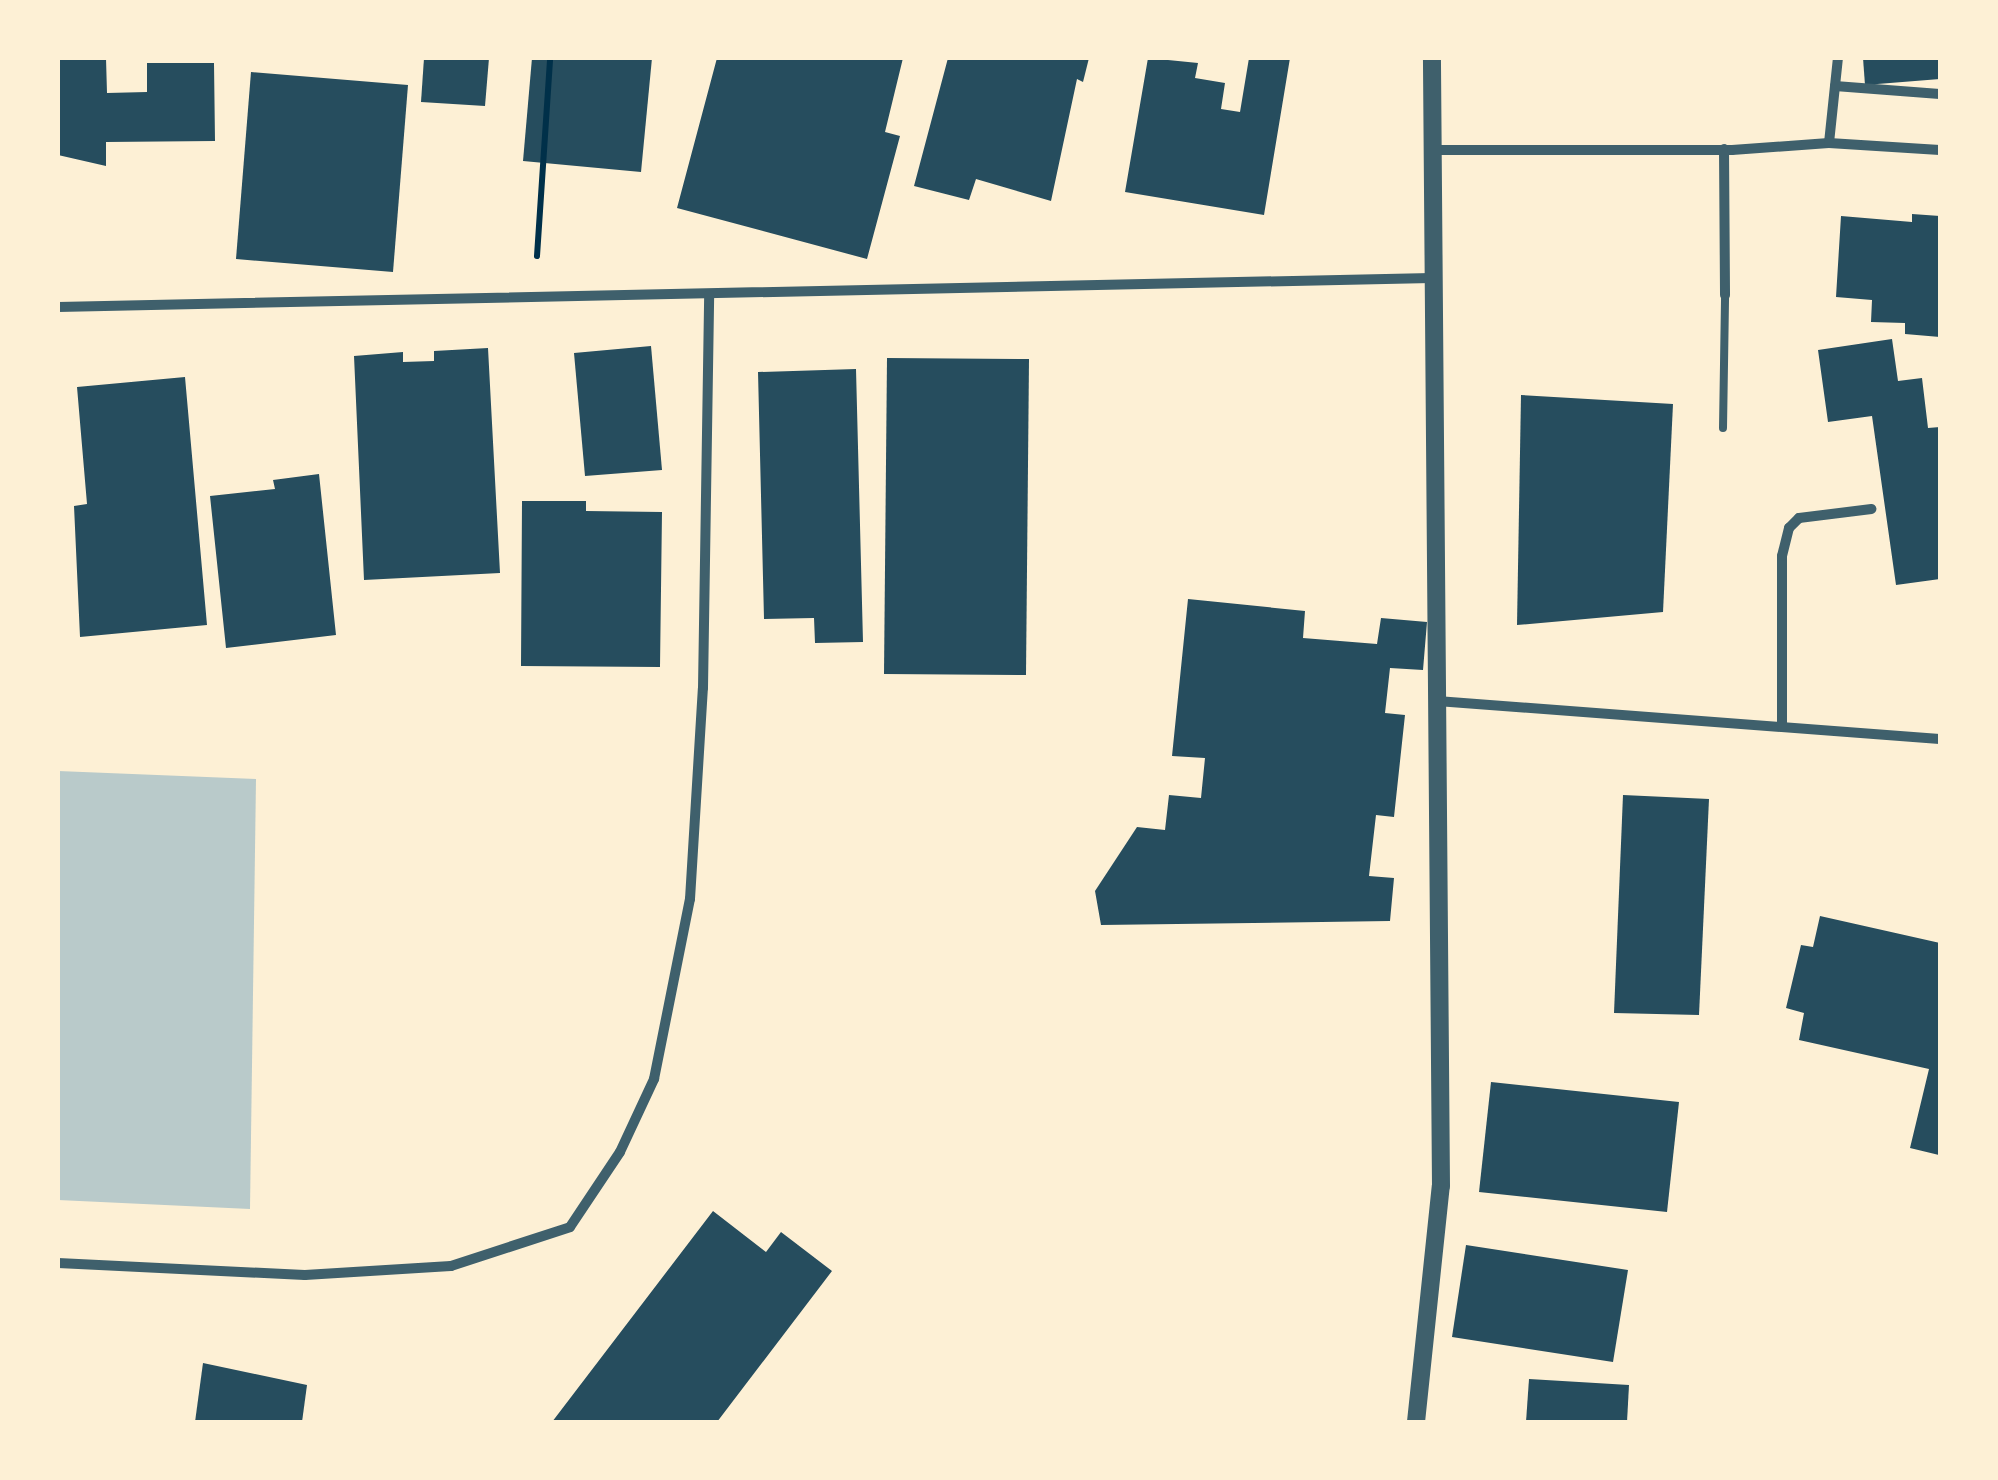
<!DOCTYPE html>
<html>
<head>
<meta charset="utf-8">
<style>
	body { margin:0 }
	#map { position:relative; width:1998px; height:1480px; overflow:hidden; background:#fdf0d5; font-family:Arial,sans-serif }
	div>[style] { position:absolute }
	.green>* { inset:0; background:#b9caca }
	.building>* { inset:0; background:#264d5e }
	.path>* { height:6px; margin:-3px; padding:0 3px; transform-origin:3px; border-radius:3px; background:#003049 }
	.service>* { height:8px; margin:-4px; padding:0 4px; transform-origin:4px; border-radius:4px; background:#3f606c }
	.minor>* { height:10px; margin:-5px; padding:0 5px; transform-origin:5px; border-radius:5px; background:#3f606c }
	.tertiary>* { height:18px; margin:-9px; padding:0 9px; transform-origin:9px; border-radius:9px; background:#3f606c }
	span { translate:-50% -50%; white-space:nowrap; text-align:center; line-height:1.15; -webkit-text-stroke:10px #fdf0d5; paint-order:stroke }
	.frame { position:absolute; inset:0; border:60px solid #fdf0d5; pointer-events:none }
</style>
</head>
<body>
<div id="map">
	<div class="green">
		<i style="clip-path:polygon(58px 771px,256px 779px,250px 1209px,58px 1200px)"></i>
	</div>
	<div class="building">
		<i style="clip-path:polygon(58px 58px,106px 58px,107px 93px,147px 92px,147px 63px,214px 63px,215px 141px,106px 142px,106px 166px,58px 155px)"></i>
		<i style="clip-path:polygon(424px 58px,489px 58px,485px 106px,421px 102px)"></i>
		<i style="clip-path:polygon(532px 58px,652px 58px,641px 172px,523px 161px)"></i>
		<i style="clip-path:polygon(717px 58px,903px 58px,885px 132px,900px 136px,867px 259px,677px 208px)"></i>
		<i style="clip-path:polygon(948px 58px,1089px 58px,1083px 82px,1077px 79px,1051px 201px,976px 179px,969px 200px,914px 186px)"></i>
		<i style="clip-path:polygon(1148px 58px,1198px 63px,1195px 78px,1225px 83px,1221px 109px,1240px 112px,1249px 58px,1290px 58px,1264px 215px,1125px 192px)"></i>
		<i style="clip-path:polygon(1863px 58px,1940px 58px,1940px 79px,1865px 85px)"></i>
		<i style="clip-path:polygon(251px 72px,408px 85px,393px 272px,236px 259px)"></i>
		<i style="clip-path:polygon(1912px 214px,1940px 216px,1940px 337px,1905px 334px,1905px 323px,1871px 322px,1872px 300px,1836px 297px,1841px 216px,1912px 222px)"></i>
		<i style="clip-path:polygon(1892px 339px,1898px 381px,1922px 378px,1928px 428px,1940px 427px,1940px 579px,1896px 585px,1872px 416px,1828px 422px,1818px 350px)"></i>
		<i style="clip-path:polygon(651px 346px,662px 470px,585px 476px,574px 353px)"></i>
		<i style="clip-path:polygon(488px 348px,500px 573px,364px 580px,354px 356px,403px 352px,403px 362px,434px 361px,434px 351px)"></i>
		<i style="clip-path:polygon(887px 358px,1029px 359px,1026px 675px,884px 674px)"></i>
		<i style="clip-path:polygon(856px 369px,863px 642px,815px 643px,814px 618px,764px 619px,758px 372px)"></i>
		<i style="clip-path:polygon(185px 377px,207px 625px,80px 637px,74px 506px,87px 504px,77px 387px)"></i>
		<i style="clip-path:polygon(1521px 395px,1673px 404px,1663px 612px,1517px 625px)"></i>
		<i style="clip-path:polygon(319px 474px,336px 635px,226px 648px,210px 496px,275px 489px,273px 480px)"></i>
		<i style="clip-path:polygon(522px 501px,586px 501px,586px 511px,662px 512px,660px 667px,521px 666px)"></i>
		<i style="clip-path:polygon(1188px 599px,1305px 611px,1303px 638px,1377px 644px,1381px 618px,1427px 622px,1423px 670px,1390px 668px,1385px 713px,1405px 715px,1394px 817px,1376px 815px,1369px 876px,1394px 878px,1390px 921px,1101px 925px,1095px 891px,1137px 827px,1165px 830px,1169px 795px,1201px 798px,1205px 758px,1172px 756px)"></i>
		<i style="clip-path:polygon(1623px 795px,1709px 799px,1699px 1015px,1614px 1013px)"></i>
		<i style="clip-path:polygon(1820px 916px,1940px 943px,1939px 1155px,1910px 1148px,1929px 1069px,1799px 1040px,1804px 1013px,1786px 1008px,1801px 945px,1813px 947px)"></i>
		<i style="clip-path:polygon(1491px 1082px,1679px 1102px,1667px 1212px,1479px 1192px)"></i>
		<i style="clip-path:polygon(713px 1211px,766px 1252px,781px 1232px,832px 1271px,717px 1422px,552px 1422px)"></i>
		<i style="clip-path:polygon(1466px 1245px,1628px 1270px,1613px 1362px,1452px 1337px)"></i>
		<i style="clip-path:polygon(203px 1363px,307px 1385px,302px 1422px,195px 1422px)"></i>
		<i style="clip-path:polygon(1529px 1379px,1629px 1385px,1627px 1422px,1526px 1422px)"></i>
	</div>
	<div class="path">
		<i style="left:537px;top:256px;width:198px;rotate:-86.2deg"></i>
	</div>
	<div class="service">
		<i style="left:1723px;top:428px;width:133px;rotate:-89.1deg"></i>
	</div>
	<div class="minor">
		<i style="left:1835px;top:86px;width:105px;rotate:4.4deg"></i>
		<i style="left:1829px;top:143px;width:85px;rotate:-84deg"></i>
		<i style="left:1724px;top:149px;width:146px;rotate:89.6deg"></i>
		<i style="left:1432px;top:150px;width:300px"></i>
		<i style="left:1732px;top:150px;width:97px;rotate:-4.1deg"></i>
		<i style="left:1829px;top:143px;width:111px;rotate:3.6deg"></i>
		<i style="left:58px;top:307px;width:1374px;rotate:-1.21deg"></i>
		<i style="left:1437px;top:701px;width:504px;rotate:4.32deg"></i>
		<i style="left:1782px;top:727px;width:171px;rotate:-90deg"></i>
		<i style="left:1782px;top:556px;width:29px;rotate:-76deg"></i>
		<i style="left:1789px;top:528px;width:14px;rotate:-45deg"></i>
		<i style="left:1799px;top:518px;width:73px;rotate:-7.1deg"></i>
		<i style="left:58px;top:1263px;width:247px;rotate:2.8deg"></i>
		<i style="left:305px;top:1275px;width:146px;rotate:-3.5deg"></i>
		<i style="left:451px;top:1266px;width:125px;rotate:-18.1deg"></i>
		<i style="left:570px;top:1227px;width:90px;rotate:-56.3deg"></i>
		<i style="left:620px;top:1152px;width:81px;rotate:-65deg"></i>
		<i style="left:654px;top:1079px;width:184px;rotate:-78.7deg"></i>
		<i style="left:690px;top:899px;width:211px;rotate:-86.5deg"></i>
		<i style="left:703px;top:688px;width:393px;rotate:-89.1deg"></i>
	</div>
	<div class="tertiary">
		<i style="left:1416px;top:1422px;width:237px;rotate:-84deg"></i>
		<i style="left:1441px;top:1186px;width:1128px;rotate:-90.46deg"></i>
	</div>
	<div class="frame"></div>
</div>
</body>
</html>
